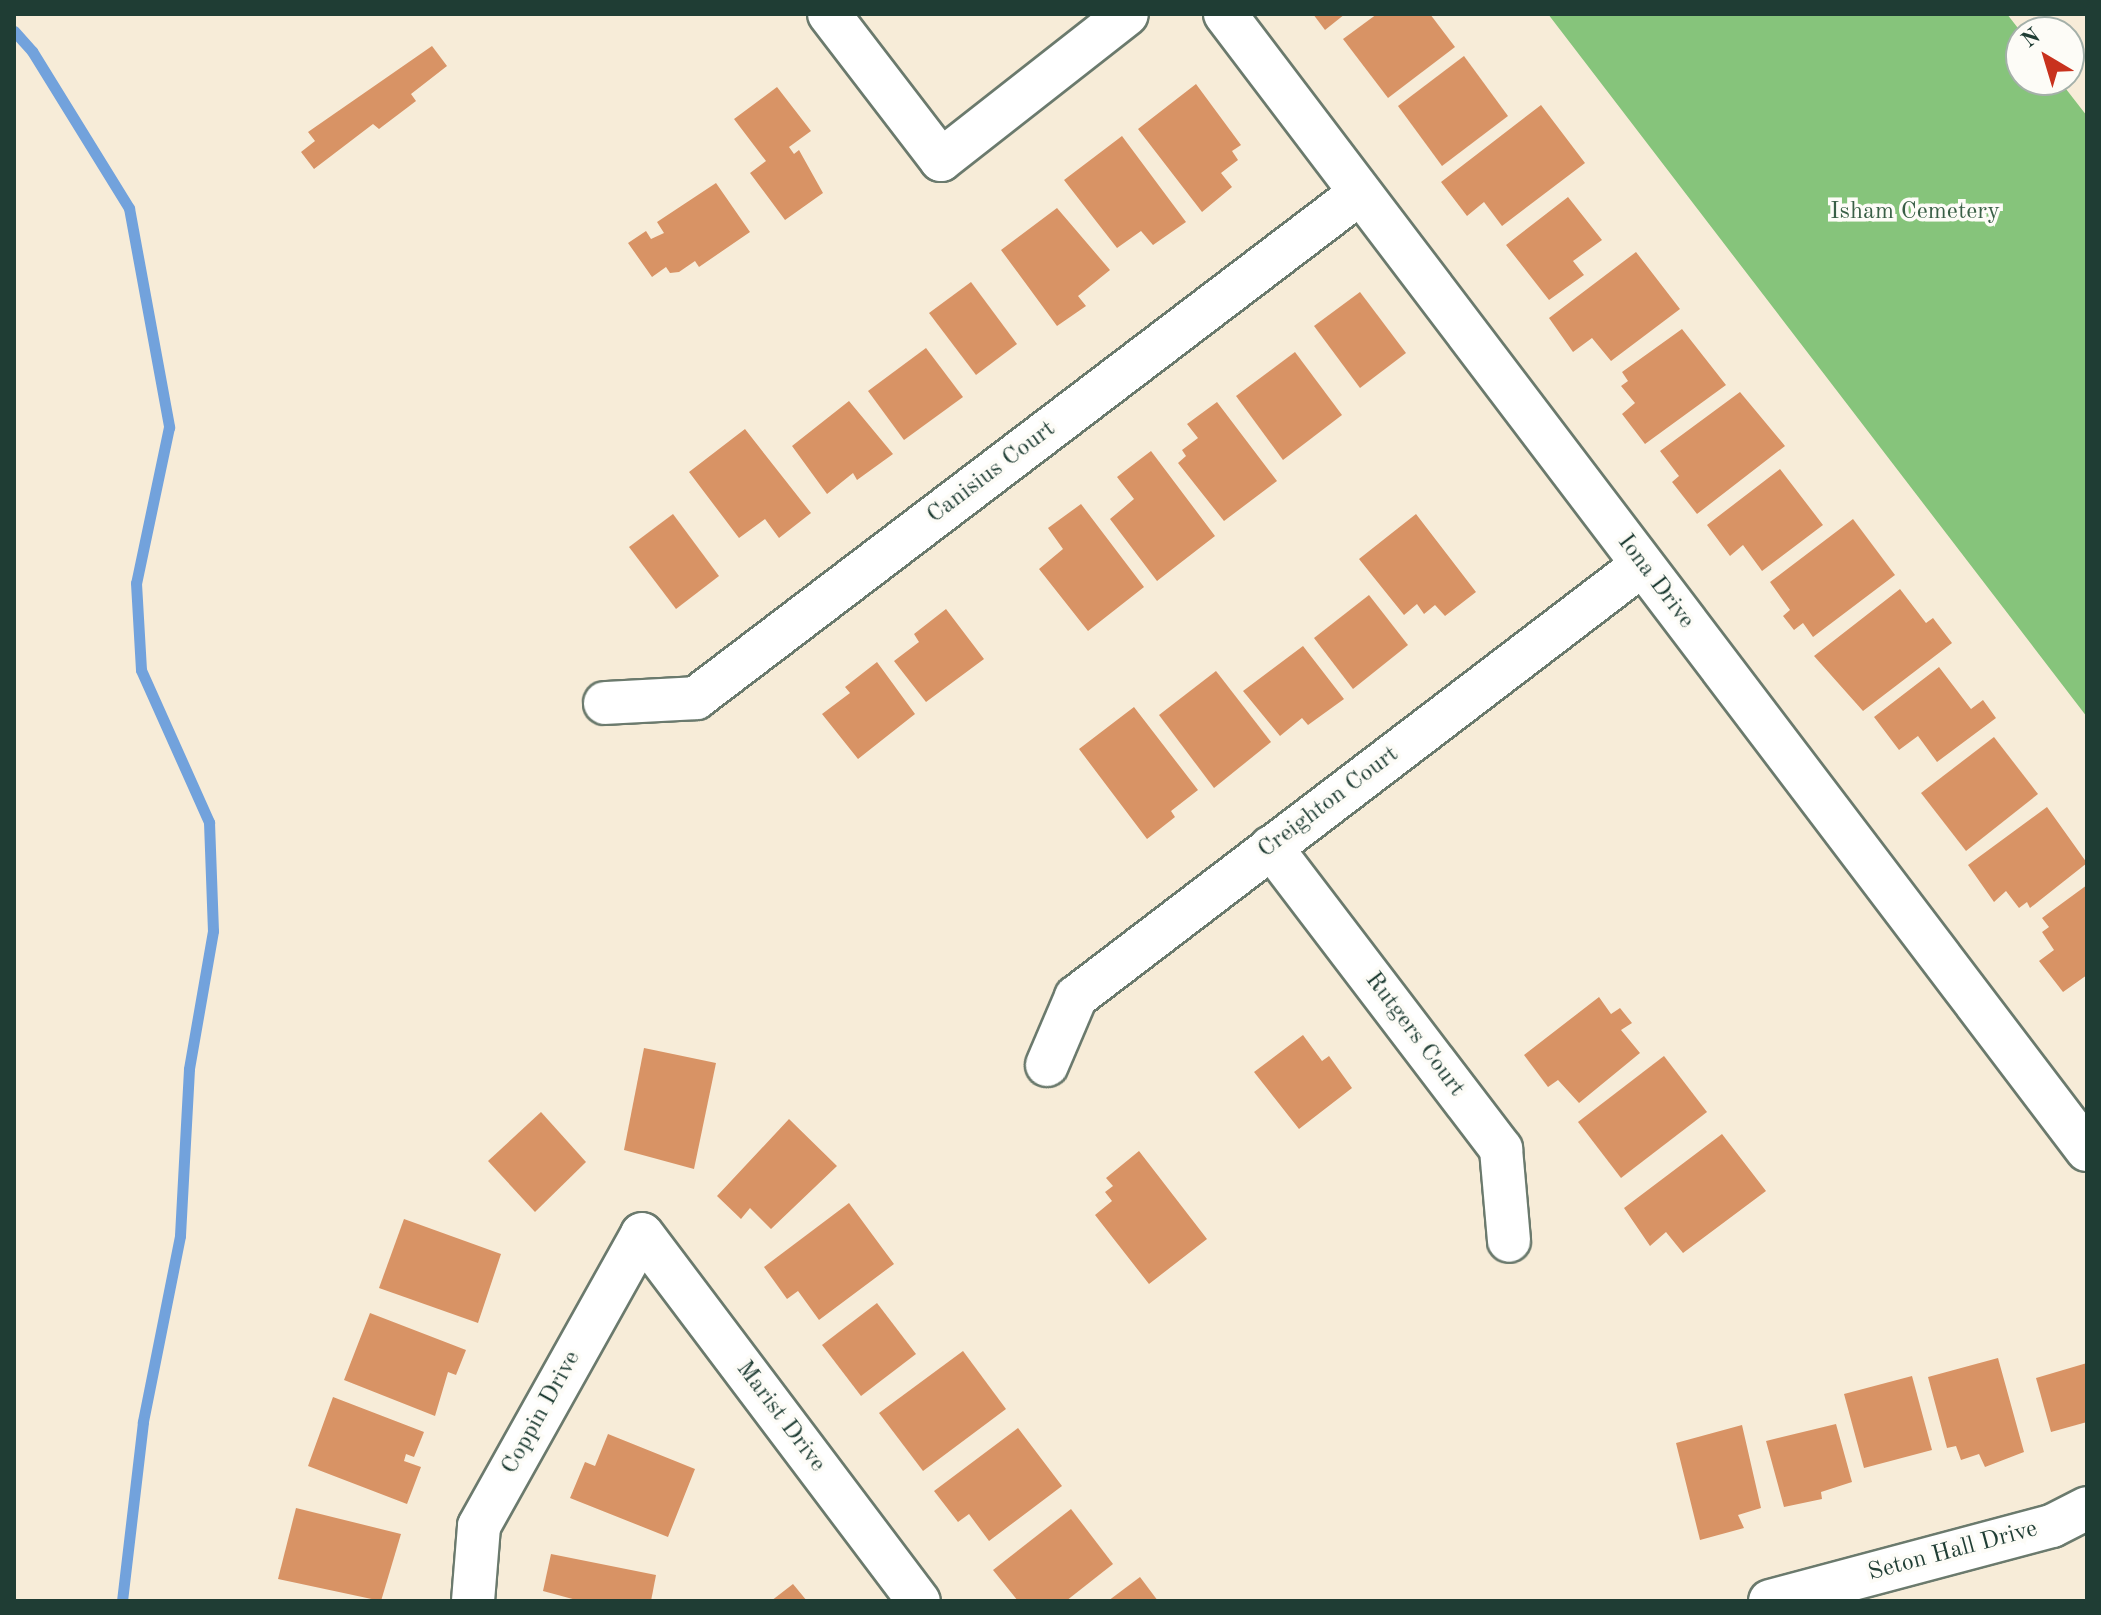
<!DOCTYPE html>
<html>
<head>
<meta charset="utf-8">
<style>
	body { margin:0 }
	#map { position:relative; width:2101px; height:1615px; overflow:hidden; background:#f7ecd8; font-family:"Old Standard TT",serif }
	div>[style] { position:absolute }
	.green>* { inset:0; background:#86c47b }
	.stream>* { height:11px; margin:-5.5px; padding:0 5.5px; transform-origin:5.5px; border-radius:5.5px; background:#72a2dc }
	.building>* { inset:0; background:#d89365 }
	.roads { filter:drop-shadow(2px 0 #6b7a6d) drop-shadow(-2px 0 #6b7a6d) drop-shadow(0 2px #6b7a6d) drop-shadow(0 -2px #6b7a6d) }
	.minor>* { height:42px; margin:-21px; padding:0 21px; transform-origin:21px; border-radius:21px; background:#fff }
	span { translate:-50% -50%; white-space:nowrap; text-align:center; line-height:1.15; -webkit-text-stroke:7px #fdfcf7; paint-order:stroke }
	.park-label { font-size:24px; color:#395f46 }
	.street-label { font-size:24px; color:#1f3d34 }
	.frame { position:absolute; inset:0; border:16px solid #1f3d34; pointer-events:none }
	.north { position:absolute; left:2005px; top:16px; width:80px; height:80px; box-sizing:border-box; background:#fdfcf7; border:2px solid #a4b0a9; border-radius:50%; rotate:322deg; font-size:22px; font-weight:700; line-height:32px; text-align:center; color:#1f3d34 }
	.north::after { content:''; display:block; margin:auto; width:28px; height:36px; background:#c8321e; clip-path:polygon(50% 0,100% 100%,50% 72%,0 100%) }
</style>
</head>
<body>
<div id="map">
	<div class="green">
		<i style="clip-path:polygon(1548px 14px,2007px 14px,2021px 32px,2021px 80px,2059px 80px,2087px 116px,2087px 717px)"></i>
	</div>
	<div class="stream">
		<i style="left:14px;top:31px;width:27px;rotate:48deg"></i>
		<i style="left:32px;top:51px;width:185px;rotate:58.3deg"></i>
		<i style="left:129px;top:208px;width:223px;rotate:79.6deg"></i>
		<i style="left:169px;top:427px;width:159px;rotate:101.9deg"></i>
		<i style="left:136px;top:583px;width:87px;rotate:86.7deg"></i>
		<i style="left:141px;top:670px;width:167px;rotate:65.9deg"></i>
		<i style="left:209px;top:822px;width:109px;rotate:87.9deg"></i>
		<i style="left:213px;top:931px;width:140px;rotate:99.9deg"></i>
		<i style="left:189px;top:1069px;width:167px;rotate:93.1deg"></i>
		<i style="left:180px;top:1236px;width:190px;rotate:101.3deg"></i>
		<i style="left:143px;top:1422px;width:180px;rotate:96.7deg"></i>
	</div>
	<div class="building">
		<i style="clip-path:polygon(1313px 14px,1345px 14px,1325px 30px)"></i>
		<i style="clip-path:polygon(1377px 14px,1430px 14px,1455px 47px,1388px 98px,1343px 39px)"></i>
		<i style="clip-path:polygon(432px 46px,447px 66px,411px 94px,416px 101px,379px 129px,373px 124px,314px 169px,301px 152px,315px 141px,308px 132px)"></i>
		<i style="clip-path:polygon(1464px 56px,1508px 116px,1442px 166px,1398px 106px)"></i>
		<i style="clip-path:polygon(1196px 84px,1241px 145px,1232px 151px,1238px 160px,1221px 173px,1232px 187px,1202px 212px,1138px 129px)"></i>
		<i style="clip-path:polygon(777px 87px,811px 131px,789px 147px,794px 154px,799px 150px,823px 193px,785px 220px,750px 173px,766px 161px,734px 119px)"></i>
		<i style="clip-path:polygon(1541px 105px,1585px 163px,1502px 226px,1484px 202px,1467px 216px,1441px 182px)"></i>
		<i style="clip-path:polygon(1122px 136px,1186px 222px,1153px 245px,1141px 231px,1117px 248px,1064px 180px)"></i>
		<i style="clip-path:polygon(716px 183px,750px 232px,699px 267px,695px 261px,679px 272px,670px 273px,666px 267px,652px 277px,628px 243px,646px 231px,651px 239px,664px 233px,657px 222px)"></i>
		<i style="clip-path:polygon(1568px 197px,1602px 240px,1573px 261px,1584px 275px,1549px 300px,1506px 245px)"></i>
		<i style="clip-path:polygon(1057px 208px,1110px 270px,1078px 296px,1086px 306px,1057px 326px,1001px 250px)"></i>
		<i style="clip-path:polygon(1636px 252px,1680px 309px,1611px 361px,1592px 338px,1573px 352px,1549px 318px)"></i>
		<i style="clip-path:polygon(971px 282px,1017px 344px,976px 375px,929px 313px)"></i>
		<i style="clip-path:polygon(1360px 292px,1406px 353px,1360px 388px,1314px 326px)"></i>
		<i style="clip-path:polygon(1682px 329px,1726px 385px,1645px 444px,1622px 414px,1635px 403px,1621px 386px,1628px 381px,1622px 372px)"></i>
		<i style="clip-path:polygon(926px 348px,963px 397px,904px 440px,868px 391px)"></i>
		<i style="clip-path:polygon(1295px 352px,1342px 415px,1283px 460px,1236px 396px)"></i>
		<i style="clip-path:polygon(1740px 392px,1785px 446px,1697px 514px,1672px 482px,1679px 476px,1660px 451px)"></i>
		<i style="clip-path:polygon(849px 401px,893px 454px,857px 480px,853px 473px,827px 494px,792px 446px)"></i>
		<i style="clip-path:polygon(1217px 402px,1277px 481px,1224px 521px,1178px 463px,1186px 456px,1182px 450px,1198px 438px,1187px 424px)"></i>
		<i style="clip-path:polygon(745px 429px,811px 513px,779px 538px,765px 519px,739px 538px,689px 472px)"></i>
		<i style="clip-path:polygon(1151px 451px,1215px 536px,1157px 581px,1110px 519px,1134px 499px,1117px 477px)"></i>
		<i style="clip-path:polygon(1780px 469px,1823px 525px,1762px 571px,1743px 545px,1730px 556px,1707px 525px)"></i>
		<i style="clip-path:polygon(1081px 504px,1144px 587px,1088px 631px,1039px 569px,1063px 549px,1048px 528px)"></i>
		<i style="clip-path:polygon(673px 514px,719px 576px,676px 609px,629px 547px)"></i>
		<i style="clip-path:polygon(1416px 514px,1476px 592px,1445px 616px,1435px 605px,1424px 614px,1417px 604px,1404px 615px,1359px 559px)"></i>
		<i style="clip-path:polygon(1853px 519px,1895px 575px,1813px 637px,1803px 623px,1794px 630px,1783px 616px,1790px 610px,1770px 582px)"></i>
		<i style="clip-path:polygon(1900px 589px,1926px 623px,1933px 618px,1952px 643px,1863px 711px,1814px 656px)"></i>
		<i style="clip-path:polygon(1369px 595px,1408px 645px,1353px 689px,1314px 638px)"></i>
		<i style="clip-path:polygon(946px 609px,984px 659px,926px 702px,894px 661px,919px 642px,914px 634px)"></i>
		<i style="clip-path:polygon(1303px 646px,1344px 699px,1308px 725px,1302px 718px,1280px 736px,1243px 691px)"></i>
		<i style="clip-path:polygon(877px 662px,915px 714px,858px 759px,822px 714px,850px 693px,845px 687px)"></i>
		<i style="clip-path:polygon(1939px 667px,1971px 709px,1983px 700px,1996px 718px,1937px 762px,1918px 736px,1899px 750px,1874px 717px)"></i>
		<i style="clip-path:polygon(1216px 671px,1271px 742px,1214px 788px,1159px 715px)"></i>
		<i style="clip-path:polygon(1134px 707px,1198px 790px,1171px 811px,1175px 817px,1147px 839px,1079px 749px)"></i>
		<i style="clip-path:polygon(1994px 737px,2038px 794px,1966px 851px,1921px 793px)"></i>
		<i style="clip-path:polygon(2047px 807px,2087px 863px,2030px 908px,2027px 902px,2019px 908px,2006px 891px,1994px 902px,1968px 865px)"></i>
		<i style="clip-path:polygon(2087px 885px,2087px 975px,2063px 992px,2039px 961px,2054px 950px,2042px 932px,2049px 927px,2042px 918px)"></i>
		<i style="clip-path:polygon(1599px 997px,1611px 1014px,1620px 1008px,1632px 1023px,1621px 1030px,1640px 1053px,1579px 1103px,1558px 1080px,1548px 1087px,1524px 1055px)"></i>
		<i style="clip-path:polygon(1303px 1035px,1322px 1061px,1329px 1056px,1352px 1088px,1299px 1129px,1254px 1072px)"></i>
		<i style="clip-path:polygon(644px 1048px,716px 1063px,694px 1169px,624px 1150px)"></i>
		<i style="clip-path:polygon(1664px 1056px,1707px 1112px,1621px 1178px,1578px 1122px)"></i>
		<i style="clip-path:polygon(541px 1112px,586px 1162px,535px 1212px,488px 1161px)"></i>
		<i style="clip-path:polygon(789px 1119px,837px 1166px,771px 1229px,750px 1208px,741px 1219px,717px 1196px)"></i>
		<i style="clip-path:polygon(1722px 1134px,1766px 1191px,1683px 1253px,1666px 1232px,1650px 1246px,1624px 1208px)"></i>
		<i style="clip-path:polygon(1139px 1151px,1207px 1239px,1149px 1284px,1095px 1215px,1112px 1201px,1105px 1192px,1113px 1186px,1106px 1178px)"></i>
		<i style="clip-path:polygon(849px 1203px,894px 1264px,819px 1320px,798px 1291px,787px 1299px,764px 1267px)"></i>
		<i style="clip-path:polygon(404px 1219px,501px 1254px,478px 1323px,379px 1288px)"></i>
		<i style="clip-path:polygon(877px 1303px,916px 1354px,861px 1396px,822px 1345px)"></i>
		<i style="clip-path:polygon(370px 1313px,466px 1350px,456px 1375px,448px 1372px,435px 1416px,344px 1380px)"></i>
		<i style="clip-path:polygon(963px 1351px,1006px 1409px,923px 1471px,879px 1413px)"></i>
		<i style="clip-path:polygon(1998px 1358px,2024px 1452px,1985px 1467px,1979px 1454px,1961px 1460px,1956px 1446px,1947px 1448px,1928px 1377px)"></i>
		<i style="clip-path:polygon(2087px 1363px,2087px 1422px,2051px 1432px,2036px 1378px)"></i>
		<i style="clip-path:polygon(1912px 1376px,1932px 1450px,1864px 1468px,1844px 1394px)"></i>
		<i style="clip-path:polygon(333px 1397px,424px 1432px,414px 1457px,406px 1454px,404px 1461px,421px 1467px,407px 1504px,308px 1466px)"></i>
		<i style="clip-path:polygon(1836px 1424px,1852px 1482px,1821px 1492px,1822px 1499px,1784px 1507px,1766px 1441px)"></i>
		<i style="clip-path:polygon(1742px 1425px,1761px 1508px,1738px 1515px,1744px 1528px,1700px 1540px,1676px 1443px)"></i>
		<i style="clip-path:polygon(1018px 1428px,1062px 1486px,989px 1541px,969px 1514px,958px 1522px,934px 1491px)"></i>
		<i style="clip-path:polygon(608px 1434px,695px 1469px,668px 1537px,570px 1498px,585px 1462px,595px 1466px)"></i>
		<i style="clip-path:polygon(296px 1508px,401px 1534px,381px 1601px,278px 1579px)"></i>
		<i style="clip-path:polygon(1071px 1509px,1113px 1564px,1066px 1601px,1018px 1601px,993px 1570px)"></i>
		<i style="clip-path:polygon(551px 1554px,656px 1575px,651px 1601px,580px 1601px,543px 1591px)"></i>
		<i style="clip-path:polygon(1140px 1577px,1158px 1601px,1108px 1601px)"></i>
		<i style="clip-path:polygon(793px 1584px,807px 1601px,771px 1601px)"></i>
	</div>
	<div class="roads">
		<div class="minor">
			<i style="left:829px;top:14px;width:184px;rotate:52.5deg"></i>
			<i style="left:941px;top:160px;width:236px;rotate:-38.1deg"></i>
			<i style="left:1225px;top:14px;width:1426px;rotate:52.81deg"></i>
			<i style="left:605px;top:703px;width:91px;rotate:-3.1deg"></i>
			<i style="left:696px;top:698px;width:834px;rotate:-37.25deg"></i>
			<i style="left:1271px;top:847px;width:380px;rotate:52.7deg"></i>
			<i style="left:1501px;top:1149px;width:92px;rotate:85deg"></i>
			<i style="left:1047px;top:1065px;width:74px;rotate:-66.9deg"></i>
			<i style="left:1076px;top:997px;width:712px;rotate:-37.35deg"></i>
			<i style="left:473px;top:1601px;width:75px;rotate:-85.4deg"></i>
			<i style="left:479px;top:1526px;width:334px;rotate:-60.8deg"></i>
			<i style="left:642px;top:1234px;width:460px;rotate:53deg"></i>
			<i style="left:1770px;top:1601px;width:292px;rotate:-14.9deg"></i>
			<i style="left:2052px;top:1526px;width:39px;rotate:-27deg"></i>
		</div>
	</div>
	<div class="park-label">
		<span style="left:1915px;top:213px">Isham Cemetery</span>
	</div>
	<div class="street-label">
		<span style="left:992px;top:473px;rotate:-37deg">Canisius Court</span>
		<span style="left:1655px;top:582px;rotate:53deg">Iona Drive</span>
		<span style="left:1329px;top:803px;rotate:-37deg">Creighton Court</span>
		<span style="left:1414px;top:1035px;rotate:53deg">Rutgers Court</span>
		<span style="left:542px;top:1413px;rotate:-61deg">Coppin Drive</span>
		<span style="left:780px;top:1417px;rotate:53deg">Marist Drive</span>
		<span style="left:1953px;top:1552px;rotate:-15deg">Seton Hall Drive</span>
	</div>
	<div class="frame"></div>
	<div class="north">N</div>
</div>
</body>
</html>
